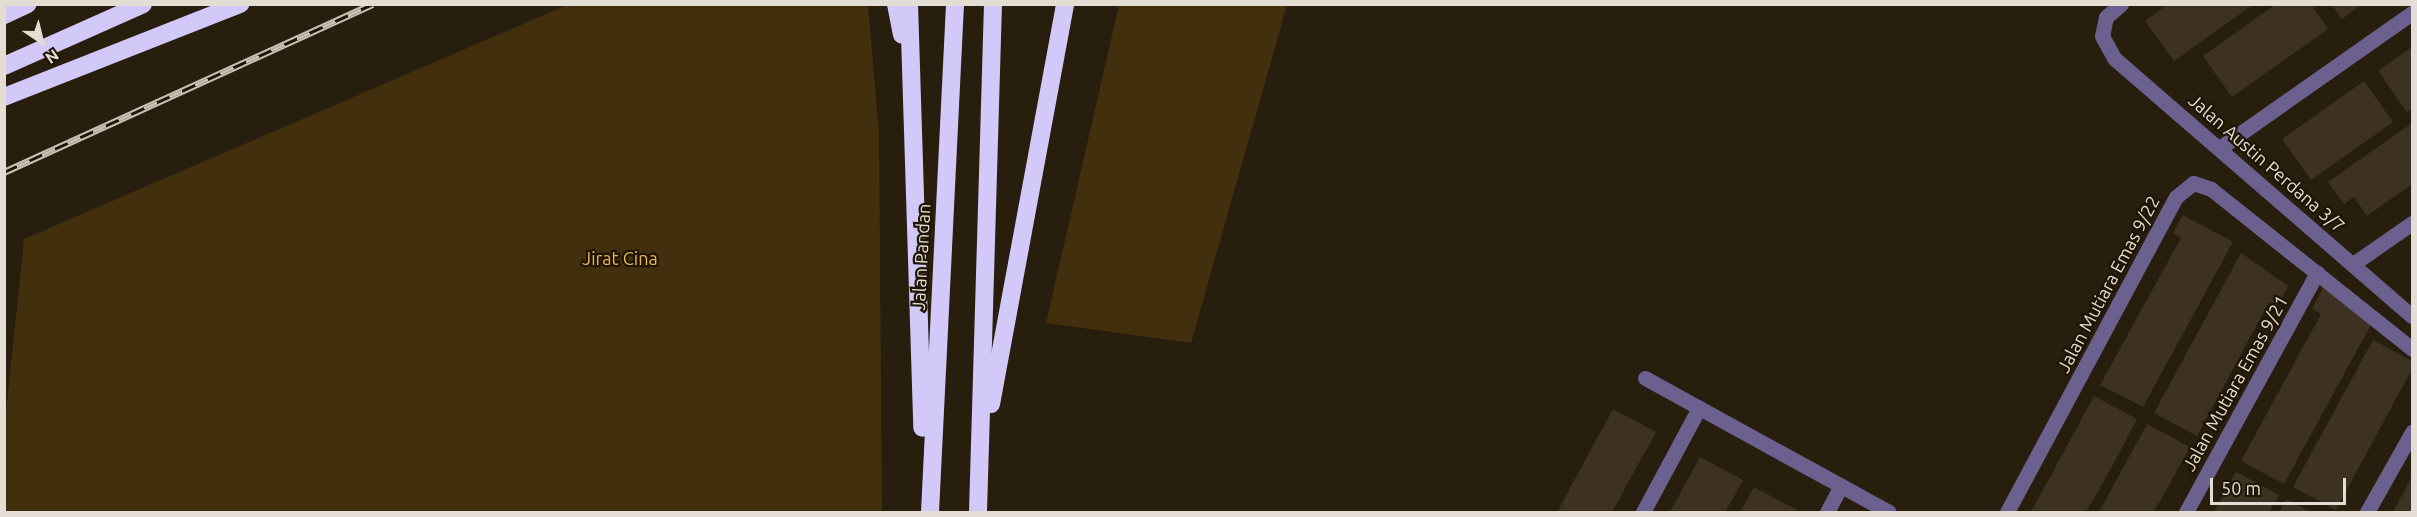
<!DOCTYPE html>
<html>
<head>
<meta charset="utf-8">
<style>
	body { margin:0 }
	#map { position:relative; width:2417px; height:517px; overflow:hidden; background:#281e0e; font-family:Ubuntu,sans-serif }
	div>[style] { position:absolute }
	.green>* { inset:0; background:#422f0e }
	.building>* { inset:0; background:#3d3222 }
	.minor>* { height:15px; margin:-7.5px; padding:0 7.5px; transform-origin:7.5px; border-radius:7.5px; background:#6c608f }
	.highway>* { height:18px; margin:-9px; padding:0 9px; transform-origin:9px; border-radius:9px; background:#d3c9f8 }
	.rail>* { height:7px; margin-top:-3.5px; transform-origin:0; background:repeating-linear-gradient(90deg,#1e1505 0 14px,#c7c0b5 0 28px); box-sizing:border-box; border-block:2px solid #c7c0b5 }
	span { translate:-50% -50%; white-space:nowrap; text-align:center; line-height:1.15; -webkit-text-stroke:4.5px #1e1505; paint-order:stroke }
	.street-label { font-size:18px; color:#e4ddd3 }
	.park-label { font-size:18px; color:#f0b54e }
	.frame { position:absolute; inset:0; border:6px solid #e4ddd3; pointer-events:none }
	.north { position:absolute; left:12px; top:12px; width:60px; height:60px; -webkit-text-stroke:4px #1e1505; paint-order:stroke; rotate:145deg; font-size:16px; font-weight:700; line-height:24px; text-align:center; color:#e4ddd3 }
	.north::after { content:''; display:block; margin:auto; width:21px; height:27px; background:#e4ddd3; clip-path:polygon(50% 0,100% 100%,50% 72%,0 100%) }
	.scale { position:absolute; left:2210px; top:478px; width:136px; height:27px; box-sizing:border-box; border:3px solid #e4ddd3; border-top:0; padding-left:8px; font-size:18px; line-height:21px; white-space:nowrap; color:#e4ddd3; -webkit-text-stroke:4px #1e1505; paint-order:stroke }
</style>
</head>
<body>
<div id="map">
	<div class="green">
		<i style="clip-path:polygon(567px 5px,868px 5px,879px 133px,882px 512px,5px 512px,5px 422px,24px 239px)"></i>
		<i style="clip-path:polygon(1119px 5px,1287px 5px,1191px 343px,1046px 323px)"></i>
	</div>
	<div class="building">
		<i style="clip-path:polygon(2168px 4px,2254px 4px,2174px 61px,2145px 21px)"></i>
		<i style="clip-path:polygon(2276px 4px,2311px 4px,2328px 29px,2232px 97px,2203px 56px)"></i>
		<i style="clip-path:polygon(2331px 4px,2362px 4px,2342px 19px)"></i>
		<i style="clip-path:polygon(2412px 47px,2412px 108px,2407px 112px,2378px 71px)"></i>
		<i style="clip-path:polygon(2364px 81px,2393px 122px,2311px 180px,2282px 139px)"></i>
		<i style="clip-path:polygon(2412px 123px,2412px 184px,2367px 216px,2354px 197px,2344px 204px,2328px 182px)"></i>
		<i style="clip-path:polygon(2183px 215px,2233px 242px,2143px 407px,2100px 385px,2181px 238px,2173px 233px)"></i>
		<i style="clip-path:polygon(2241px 253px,2288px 286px,2277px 306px,2269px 302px,2197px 436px,2154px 413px)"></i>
		<i style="clip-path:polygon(2323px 288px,2373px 321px,2284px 484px,2241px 461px,2321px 314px,2312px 309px)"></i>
		<i style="clip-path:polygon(2373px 340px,2412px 361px,2412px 369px,2336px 510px,2293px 487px)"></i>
		<i style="clip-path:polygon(2094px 396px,2137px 419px,2115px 461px,2086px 512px,2031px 512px)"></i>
		<i style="clip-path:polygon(1613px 409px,1656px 432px,1612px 512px,1557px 512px)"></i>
		<i style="clip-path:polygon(2147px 424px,2190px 447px,2154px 512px,2099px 512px)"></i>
		<i style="clip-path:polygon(1700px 457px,1743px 480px,1736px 493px,1725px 512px,1670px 512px)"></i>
		<i style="clip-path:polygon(2236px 472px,2279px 495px,2269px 512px,2214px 512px)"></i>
		<i style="clip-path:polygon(2412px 476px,2412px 512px,2393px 512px,2402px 495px)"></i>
		<i style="clip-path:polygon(1754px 487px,1797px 510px,1795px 512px,1740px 512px)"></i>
		<i style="clip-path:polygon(2286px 499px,2311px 512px,2279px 512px)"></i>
	</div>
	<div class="minor">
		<i style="left:2121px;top:4px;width:20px;rotate:139deg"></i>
		<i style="left:2106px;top:17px;width:19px;rotate:102deg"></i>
		<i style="left:2102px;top:36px;width:26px;rotate:61deg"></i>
		<i style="left:2115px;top:59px;width:393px;rotate:40.9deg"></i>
		<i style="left:2221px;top:147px;width:233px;rotate:-35.1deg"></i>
		<i style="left:2353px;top:264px;width:72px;rotate:-34.8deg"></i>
		<i style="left:1645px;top:378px;width:278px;rotate:28.8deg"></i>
		<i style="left:1643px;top:512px;width:118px;rotate:-61.7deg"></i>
		<i style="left:1827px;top:512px;width:30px;rotate:-62deg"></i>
		<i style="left:2007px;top:512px;width:357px;rotate:-61.8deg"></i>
		<i style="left:2176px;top:197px;width:22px;rotate:-39deg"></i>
		<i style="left:2193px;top:183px;width:19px;rotate:18deg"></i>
		<i style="left:2211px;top:189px;width:257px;rotate:38.5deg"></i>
		<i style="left:2186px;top:512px;width:273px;rotate:-61.3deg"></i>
		<i style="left:2367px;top:512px;width:92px;rotate:-60.6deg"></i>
	</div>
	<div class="highway">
		<i style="left:896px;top:4px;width:31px;rotate:79deg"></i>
		<i style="left:909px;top:4px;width:424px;rotate:88.2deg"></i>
		<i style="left:4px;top:15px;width:26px;rotate:-25deg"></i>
		<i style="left:4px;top:66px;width:152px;rotate:-24deg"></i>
		<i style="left:4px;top:97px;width:254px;rotate:-21.5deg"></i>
		<i style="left:991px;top:404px;width:407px;rotate:-79.5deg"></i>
		<i style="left:930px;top:512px;width:509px;rotate:-87.18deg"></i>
		<i style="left:978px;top:512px;width:508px;rotate:-88.31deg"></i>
	</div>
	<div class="rail">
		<i style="left:4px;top:172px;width:405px;rotate:-24.5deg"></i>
	</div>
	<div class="street-label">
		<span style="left:2267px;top:163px;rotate:41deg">Jalan Austin Perdana 3/7</span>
		<span style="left:921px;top:257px;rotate:-87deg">Jalan Pandan</span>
		<span style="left:2108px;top:284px;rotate:-62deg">Jalan Mutiara Emas 9/22</span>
		<span style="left:2235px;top:383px;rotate:-61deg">Jalan Mutiara Emas 9/21</span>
	</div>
	<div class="park-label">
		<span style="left:620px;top:258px">Jirat Cina</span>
	</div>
	<div class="frame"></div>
	<div class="north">N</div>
	<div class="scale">50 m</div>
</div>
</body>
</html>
